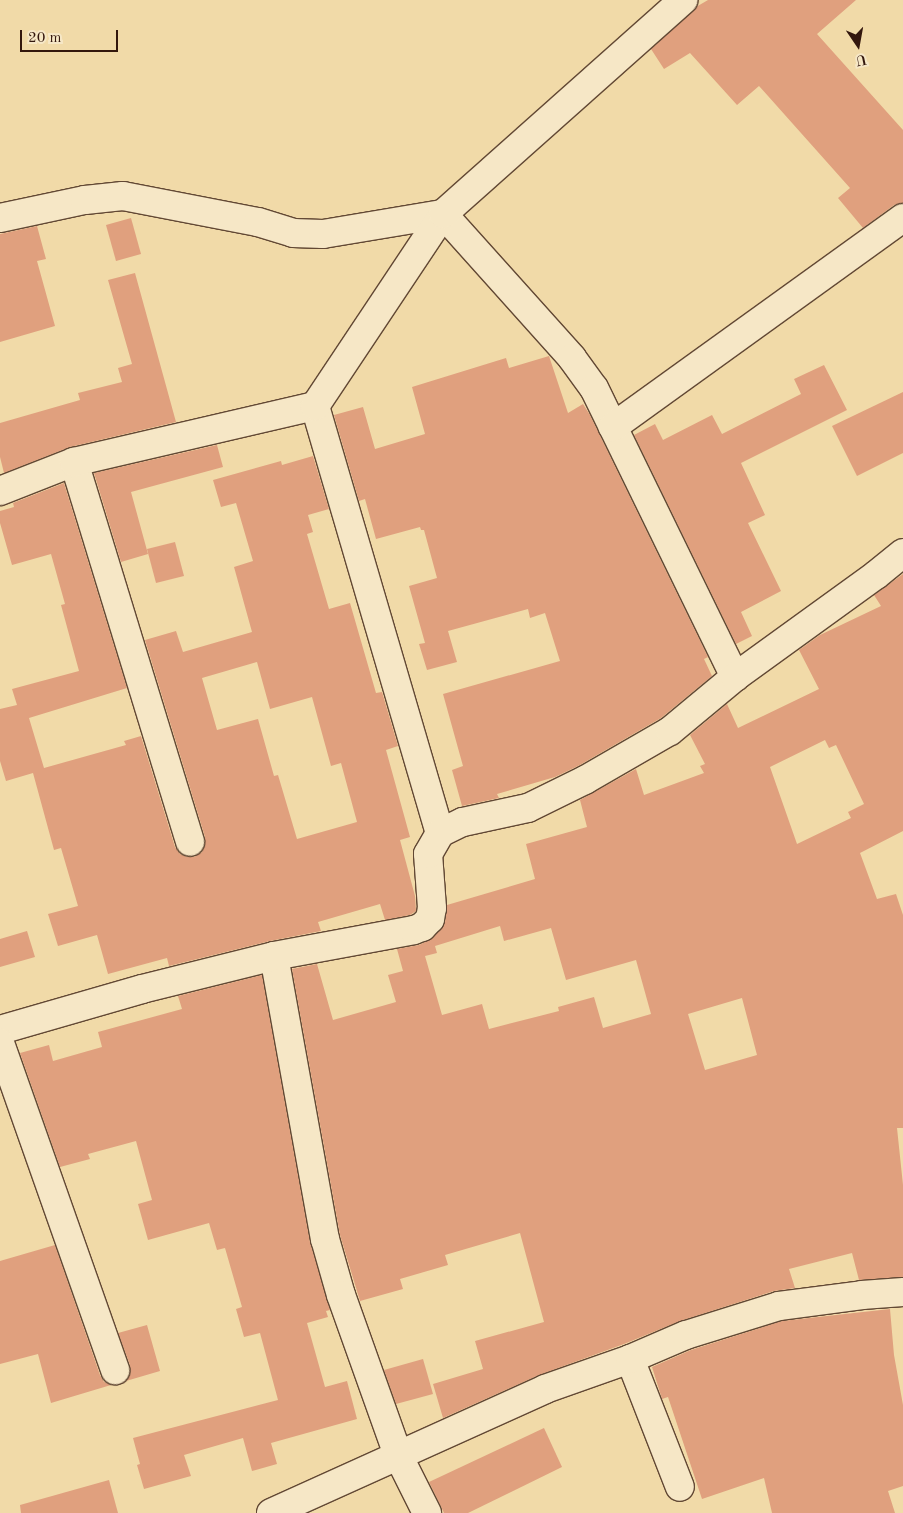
<!DOCTYPE html>
<html>
<head>
<meta charset="utf-8">
<style>
	body { margin:0 }
	#map { position:relative; width:903px; height:1513px; overflow:hidden; background:#f1daa8; font-family:"Old Standard TT",serif }
	div>[style] { position:absolute }
	.building>* { inset:0; background:#e0a07e }
	.roads { filter:drop-shadow(1px 0 #624834) drop-shadow(-1px 0 #624834) drop-shadow(0 1px #624834) drop-shadow(0 -1px #624834) }
	.minor>* { height:28px; margin:-14px; padding:0 14px; transform-origin:14px; border-radius:14px; background:#f6e7c6 }
	span { translate:-50% -50%; white-space:nowrap; text-align:center; line-height:1.15; -webkit-text-stroke:5px #f6e7c6; paint-order:stroke }
	.north { position:absolute; left:833px; top:20px; width:50px; height:50px; -webkit-text-stroke:4px #f6e7c6; paint-order:stroke; rotate:168deg; font-size:14px; font-weight:700; line-height:20px; text-align:center; color:#33170d }
	.north::after { content:''; display:block; margin:auto; width:18px; height:22px; background:#33170d; clip-path:polygon(50% 0,100% 100%,50% 72%,0 100%) }
	.scale { position:absolute; left:20px; top:30px; width:98px; height:22px; box-sizing:border-box; border:2px solid #33170d; border-top:0; padding-left:6px; font-size:15px; line-height:18px; white-space:nowrap; color:#33170d; -webkit-text-stroke:4px #f6e7c6; paint-order:stroke }
</style>
</head>
<body>
<div id="map">
	<div class="building">
		<i style="clip-path:polygon(708px 0,856px 0,817px 34px,903px 130px,903px 203px,894px 205px,863px 228px,838px 198px,850px 188px,759px 86px,737px 105px,690px 53px,664px 69px,651px 49px,696px 7px)"></i>
		<i style="clip-path:polygon(131px 218px,141px 254px,116px 261px,106px 225px)"></i>
		<i style="clip-path:polygon(37px 226px,46px 259px,37px 261px,55px 326px,0 342px,0 234px)"></i>
		<i style="clip-path:polygon(135px 273px,176px 422px,70px 447px,4px 473px,0 457px,0 423px,80px 400px,78px 393px,122px 382px,118px 368px,132px 364px,108px 280px)"></i>
		<i style="clip-path:polygon(549px 356px,568px 413px,583px 404px,590px 415px,708px 657px,704px 659px,712px 676px,661px 718px,578px 766px,555px 777px,497px 794px,499px 798px,462px 806px,452px 770px,463px 766px,443px 694px,560px 661px,545px 613px,530px 618px,528px 609px,448px 631px,457px 662px,427px 670px,419px 644px,425px 643px,409px 586px,437px 578px,424px 530px,421px 530px,420px 527px,376px 539px,365px 499px,359px 501px,334px 415px,363px 407px,375px 449px,425px 434px,412px 387px,506px 358px,509px 368px)"></i>
		<i style="clip-path:polygon(824px 365px,847px 410px,741px 463px,765px 515px,748px 523px,781px 591px,741px 612px,752px 636px,736px 644px,634px 435px,655px 424px,663px 440px,712px 415px,722px 434px,801px 394px,794px 379px)"></i>
		<i style="clip-path:polygon(903px 392px,903px 453px,857px 476px,832px 426px)"></i>
		<i style="clip-path:polygon(217px 445px,223px 467px,131px 492px,148px 554px,121px 562px,94px 473px)"></i>
		<i style="clip-path:polygon(evenodd,313px 456px,329px 509px,308px 515px,313px 532px,307px 534px,329px 609px,350px 603px,376px 693px,382px 692px,398px 746px,386px 750px,410px 837px,400px 840px,415px 896px,416px 911px,410px 915px,385px 920px,380px 904px,318px 922px,321px 931px,270px 941px,169px 966px,167px 958px,108px 974px,97px 935px,58px 946px,48px 914px,78px 906px,61px 848px,54px 850px,33px 773px,6px 781px,0 761px,0 709px,17px 705px,12px 689px,79px 671px,61px 605px,65px 604px,51px 554px,12px 565px,0 523px,0 511px,14px 507px,13px 503px,64px 483px,127px 688px,29px 718px,44px 768px,126px 745px,124px 741px,141px 736px,175px 847px,180px 854px,187px 857px,194px 857px,202px 852px,205px 845px,205px 837px,145px 640px,176px 631px,183px 652px,252px 632px,234px 567px,253px 561px,236px 503px,221px 507px,213px 480px,281px 461px,282px 465px,313px 456px,257px 662px,270px 709px,312px 697px,331px 766px,341px 763px,357px 822px,297px 839px,278px 775px,274px 776px,258px 719px,217px 730px,202px 678px,257px 662px)"></i>
		<i style="clip-path:polygon(175px 542px,184px 576px,156px 583px,147px 549px)"></i>
		<i style="clip-path:polygon(evenodd,903px 574px,903px 831px,860px 853px,877px 899px,896px 894px,903px 915px,903px 1128px,897px 1128px,903px 1185px,903px 1277px,859px 1280px,852px 1253px,789px 1269px,795px 1288px,774px 1291px,680px 1321px,624px 1344px,539px 1375px,443px 1418px,433px 1384px,483px 1369px,475px 1341px,544px 1322px,520px 1233px,445px 1255px,448px 1265px,400px 1279px,403px 1289px,360px 1301px,340px 1235px,292px 969px,317px 964px,333px 1020px,396px 1002px,388px 975px,403px 971px,397px 949px,419px 945px,433px 938px,445px 922px,447px 905px,535px 879px,526px 844px,587px 827px,580px 800px,636px 769px,644px 795px,704px 773px,700px 766px,705px 764px,690px 735px,727px 704px,738px 728px,819px 689px,799px 650px,820px 635px,881px 606px,874px 595px,903px 574px,825px 740px,829px 748px,836px 745px,864px 804px,848px 812px,851px 818px,797px 844px,770px 767px,825px 740px,903px 574px,500px 926px,504px 941px,551px 928px,566px 980px,636px 960px,651px 1014px,603px 1028px,594px 997px,558px 1007px,559px 1011px,489px 1029px,482px 1004px,442px 1015px,425px 956px,437px 953px,435px 946px,500px 926px,903px 574px,742px 998px,757px 1055px,705px 1070px,688px 1014px,742px 998px)"></i>
		<i style="clip-path:polygon(27px 931px,35px 957px,0 967px,0 939px)"></i>
		<i style="clip-path:polygon(262px 975px,310px 1242px,330px 1310px,326px 1311px,328px 1317px,307px 1323px,325px 1387px,347px 1381px,357px 1419px,271px 1443px,277px 1464px,252px 1471px,243px 1438px,184px 1455px,191px 1476px,144px 1489px,137px 1465px,140px 1464px,133px 1438px,278px 1400px,260px 1333px,244px 1337px,236px 1309px,242px 1307px,225px 1248px,217px 1250px,209px 1223px,148px 1240px,138px 1204px,152px 1200px,136px 1141px,88px 1154px,90px 1159px,60px 1167px,20px 1053px,49px 1045px,53px 1061px,102px 1047px,98px 1032px,182px 1009px,178px 996px)"></i>
		<i style="clip-path:polygon(55px 1245px,100px 1375px,104px 1382px,111px 1385px,51px 1403px,38px 1354px,0 1364px,0 1261px)"></i>
		<i style="clip-path:polygon(890px 1309px,894px 1355px,903px 1405px,903px 1486px,888px 1491px,895px 1513px,772px 1513px,764px 1478px,702px 1499px,668px 1397px,662px 1399px,652px 1367px,691px 1350px,782px 1321px)"></i>
		<i style="clip-path:polygon(147px 1325px,160px 1371px,126px 1381px,130px 1373px,130px 1365px,118px 1333px)"></i>
		<i style="clip-path:polygon(423px 1359px,433px 1394px,396px 1404px,384px 1370px)"></i>
		<i style="clip-path:polygon(544px 1428px,562px 1467px,468px 1513px,444px 1513px,429px 1482px)"></i>
		<i style="clip-path:polygon(109px 1480px,118px 1513px,21px 1513px,20px 1505px)"></i>
	</div>
	<div class="roads">
		<div class="minor">
			<i style="left:0;top:218px;width:87px;rotate:-12deg"></i>
			<i style="left:85px;top:200px;width:38px;rotate:-6deg"></i>
			<i style="left:123px;top:196px;width:137px;rotate:10.9deg"></i>
			<i style="left:258px;top:222px;width:37px;rotate:17deg"></i>
			<i style="left:293px;top:233px;width:30px;rotate:2deg"></i>
			<i style="left:323px;top:234px;width:122px;rotate:-9.5deg"></i>
			<i style="left:443px;top:214px;width:193px;rotate:48.1deg"></i>
			<i style="left:572px;top:358px;width:37px;rotate:54deg"></i>
			<i style="left:594px;top:388px;width:43px;rotate:64deg"></i>
			<i style="left:315px;top:406px;width:445px;rotate:73.7deg"></i>
			<i style="left:74px;top:462px;width:397px;rotate:73deg"></i>
			<i style="left:0;top:491px;width:79px;rotate:-21.4deg"></i>
			<i style="left:74px;top:462px;width:247px;rotate:-13.1deg"></i>
			<i style="left:315px;top:406px;width:231px;rotate:-56.3deg"></i>
			<i style="left:443px;top:214px;width:322px;rotate:-41.7deg"></i>
			<i style="left:735px;top:677px;width:278px;rotate:-116deg"></i>
			<i style="left:613px;top:427px;width:357px;rotate:-35.8deg"></i>
			<i style="left:274px;top:956px;width:288px;rotate:79.8deg"></i>
			<i style="left:325px;top:1239px;width:58px;rotate:74.1deg"></i>
			<i style="left:341px;top:1295px;width:170px;rotate:70.4deg"></i>
			<i style="left:398px;top:1455px;width:65px;rotate:63.4deg"></i>
			<i style="left:0;top:1030px;width:148px;rotate:-16.1deg"></i>
			<i style="left:142px;top:989px;width:136px;rotate:-14deg"></i>
			<i style="left:274px;top:956px;width:142px;rotate:-10.5deg"></i>
			<i style="left:414px;top:930px;width:9px;rotate:-21deg"></i>
			<i style="left:422px;top:927px;width:11px;rotate:-45deg"></i>
			<i style="left:430px;top:919px;width:11px;rotate:-80deg"></i>
			<i style="left:432px;top:908px;width:54px;rotate:-94.2deg"></i>
			<i style="left:428px;top:854px;width:24px;rotate:-60deg"></i>
			<i style="left:440px;top:833px;width:25px;rotate:-26deg"></i>
			<i style="left:463px;top:822px;width:66px;rotate:-12.2deg"></i>
			<i style="left:528px;top:808px;width:64px;rotate:-26.2deg"></i>
			<i style="left:585px;top:780px;width:98px;rotate:-30deg"></i>
			<i style="left:670px;top:731px;width:85px;rotate:-39.7deg"></i>
			<i style="left:735px;top:677px;width:174px;rotate:-35.9deg"></i>
			<i style="left:876px;top:575px;width:35px;rotate:-39deg"></i>
			<i style="left:0;top:1043px;width:347px;rotate:70.6deg"></i>
			<i style="left:630px;top:1359px;width:137px;rotate:68.7deg"></i>
			<i style="left:271px;top:1513px;width:301px;rotate:-24.3deg"></i>
			<i style="left:545px;top:1389px;width:90px;rotate:-19.4deg"></i>
			<i style="left:630px;top:1359px;width:61px;rotate:-23.2deg"></i>
			<i style="left:686px;top:1335px;width:97px;rotate:-17.3deg"></i>
			<i style="left:779px;top:1306px;width:84px;rotate:-7.5deg"></i>
			<i style="left:862px;top:1295px;width:41px;rotate:-4.2deg"></i>
		</div>
	</div>
	<div class="north">U</div>
	<div class="scale">20 m</div>
</div>
</body>
</html>
